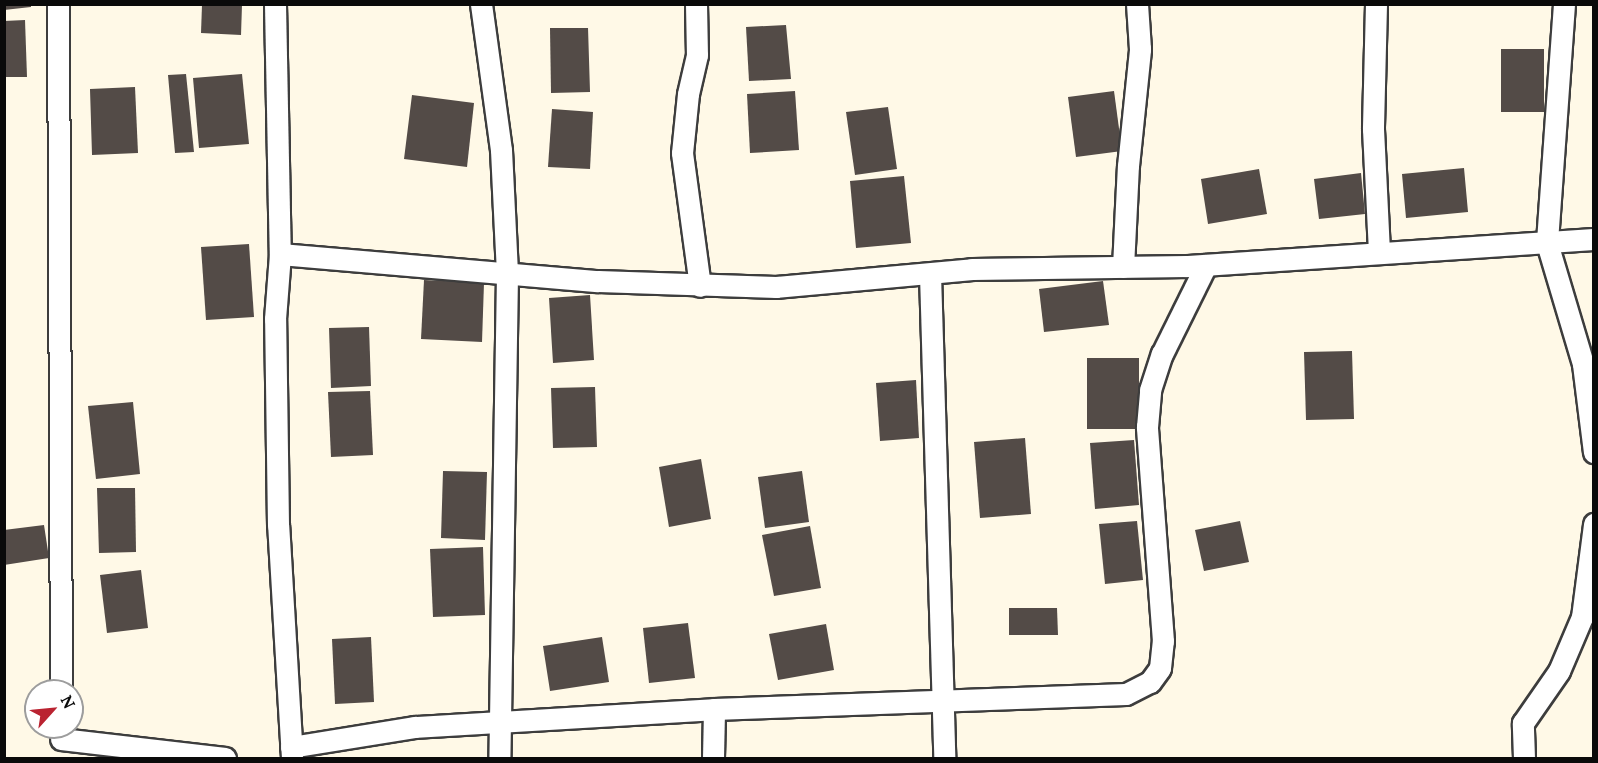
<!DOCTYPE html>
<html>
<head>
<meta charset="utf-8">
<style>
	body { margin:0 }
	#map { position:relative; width:1598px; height:763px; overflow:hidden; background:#fff9e7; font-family:Lora,serif }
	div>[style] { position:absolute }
	.building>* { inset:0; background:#534b47 }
	.roads { filter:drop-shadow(2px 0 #3d3d3d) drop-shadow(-2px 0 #3d3d3d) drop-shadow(0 2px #3d3d3d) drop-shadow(0 -2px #3d3d3d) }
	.minor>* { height:21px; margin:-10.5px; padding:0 10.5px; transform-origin:10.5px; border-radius:10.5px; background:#fff }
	span { translate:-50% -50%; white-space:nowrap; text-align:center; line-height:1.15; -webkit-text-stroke:6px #fff; paint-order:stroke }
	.frame { position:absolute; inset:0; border:6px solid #0a0a0a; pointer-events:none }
	.north { position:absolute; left:24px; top:679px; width:60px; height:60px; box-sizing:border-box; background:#fff; border:2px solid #9d9d9d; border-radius:50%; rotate:63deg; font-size:16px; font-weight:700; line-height:24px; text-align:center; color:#0a0a0a }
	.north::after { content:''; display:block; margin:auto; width:21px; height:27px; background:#ba2331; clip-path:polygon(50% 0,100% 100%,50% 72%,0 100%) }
</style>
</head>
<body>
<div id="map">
	<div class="building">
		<i style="clip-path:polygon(4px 4px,31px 4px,31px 7px,4px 10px)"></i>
		<i style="clip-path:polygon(202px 5px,242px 5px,241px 35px,201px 33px)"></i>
		<i style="clip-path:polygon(25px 20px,27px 77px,4px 77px,4px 21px)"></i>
		<i style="clip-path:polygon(786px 25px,791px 79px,749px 81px,746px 27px)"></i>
		<i style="clip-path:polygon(550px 28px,588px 28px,590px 92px,551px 93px)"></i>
		<i style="clip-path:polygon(1501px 49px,1544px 49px,1544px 112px,1501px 112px)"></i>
		<i style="clip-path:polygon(186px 74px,194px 152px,175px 153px,168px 75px)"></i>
		<i style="clip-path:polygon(242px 74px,249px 144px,199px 148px,193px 78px)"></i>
		<i style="clip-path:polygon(135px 87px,138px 153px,92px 155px,90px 89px)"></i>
		<i style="clip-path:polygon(795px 91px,799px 150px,750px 153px,747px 94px)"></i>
		<i style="clip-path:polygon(1114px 91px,1122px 151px,1076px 157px,1068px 97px)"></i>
		<i style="clip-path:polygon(412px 95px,474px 103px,467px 167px,404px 159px)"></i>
		<i style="clip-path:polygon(888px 107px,897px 169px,855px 175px,846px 112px)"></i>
		<i style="clip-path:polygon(552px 109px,593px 112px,590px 169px,548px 167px)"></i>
		<i style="clip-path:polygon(1464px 168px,1468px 212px,1406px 218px,1402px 174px)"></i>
		<i style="clip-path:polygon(1259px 169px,1267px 214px,1208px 224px,1201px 179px)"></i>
		<i style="clip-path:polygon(1361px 173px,1365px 214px,1319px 219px,1314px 179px)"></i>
		<i style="clip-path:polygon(904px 176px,911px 243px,856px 248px,850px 181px)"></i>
		<i style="clip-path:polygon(249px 244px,254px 317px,206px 320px,201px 247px)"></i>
		<i style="clip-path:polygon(424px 280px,484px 283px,482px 342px,421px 339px)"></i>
		<i style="clip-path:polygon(1103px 281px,1109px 325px,1044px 332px,1039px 289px)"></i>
		<i style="clip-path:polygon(590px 295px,594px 360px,553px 363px,549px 298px)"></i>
		<i style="clip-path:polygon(369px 327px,371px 386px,331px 388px,329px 328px)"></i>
		<i style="clip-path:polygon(1352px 351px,1354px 419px,1306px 420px,1304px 352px)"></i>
		<i style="clip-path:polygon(1087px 358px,1139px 358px,1139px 429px,1087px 429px)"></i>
		<i style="clip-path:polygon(916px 380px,919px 438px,880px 441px,876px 383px)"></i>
		<i style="clip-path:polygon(595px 387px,597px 447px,553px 448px,551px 388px)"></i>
		<i style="clip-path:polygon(370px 391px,373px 455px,331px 457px,328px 392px)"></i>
		<i style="clip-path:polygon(133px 402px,140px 474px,96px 479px,88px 406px)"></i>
		<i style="clip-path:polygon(1025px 438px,1031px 514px,980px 518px,974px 442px)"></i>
		<i style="clip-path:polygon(1134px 440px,1139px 505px,1095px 509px,1090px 443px)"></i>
		<i style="clip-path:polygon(701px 459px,711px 519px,669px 527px,659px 467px)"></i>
		<i style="clip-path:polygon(443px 471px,487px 472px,485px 540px,441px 538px)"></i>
		<i style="clip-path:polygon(802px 471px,809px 522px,765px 528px,758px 477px)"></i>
		<i style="clip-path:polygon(97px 488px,135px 488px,136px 552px,99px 553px)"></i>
		<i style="clip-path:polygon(1137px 521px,1143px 580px,1105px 584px,1099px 524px)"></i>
		<i style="clip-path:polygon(1240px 521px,1249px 562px,1204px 571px,1195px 530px)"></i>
		<i style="clip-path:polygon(44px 525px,49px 558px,4px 565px,4px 530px)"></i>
		<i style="clip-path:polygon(810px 526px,821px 588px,774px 596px,762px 535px)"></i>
		<i style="clip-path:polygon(483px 547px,485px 615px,433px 617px,430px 549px)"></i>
		<i style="clip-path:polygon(141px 570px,148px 628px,107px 633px,100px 575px)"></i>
		<i style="clip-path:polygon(1009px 608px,1057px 608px,1058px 635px,1009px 635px)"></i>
		<i style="clip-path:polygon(688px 623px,695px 678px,649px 683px,643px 628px)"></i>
		<i style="clip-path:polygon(826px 624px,834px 670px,778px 680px,769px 634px)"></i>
		<i style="clip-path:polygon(371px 637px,374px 702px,335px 704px,332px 639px)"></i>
		<i style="clip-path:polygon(602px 637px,609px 682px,550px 691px,543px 646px)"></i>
	</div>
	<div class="roads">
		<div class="minor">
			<i style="left:58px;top:4px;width:687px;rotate:89.75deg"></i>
			<i style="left:275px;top:4px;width:250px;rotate:88.9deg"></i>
			<i style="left:481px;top:4px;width:147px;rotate:82.2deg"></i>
			<i style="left:501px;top:150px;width:124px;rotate:87.2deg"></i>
			<i style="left:507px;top:274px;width:484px;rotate:90.9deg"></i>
			<i style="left:696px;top:4px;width:51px;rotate:88.9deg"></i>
			<i style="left:697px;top:55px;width:40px;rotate:103deg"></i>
			<i style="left:688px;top:94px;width:59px;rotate:95.8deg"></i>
			<i style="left:682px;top:153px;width:134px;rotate:82.3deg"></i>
			<i style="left:1376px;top:4px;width:125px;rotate:91.4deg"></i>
			<i style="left:1373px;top:129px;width:124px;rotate:87.2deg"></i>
			<i style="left:1564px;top:4px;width:240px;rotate:94.1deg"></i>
			<i style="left:1547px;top:243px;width:126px;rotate:73.4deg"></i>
			<i style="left:1583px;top:364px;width:89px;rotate:82.9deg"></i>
			<i style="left:1123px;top:267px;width:101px;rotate:-87.2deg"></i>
			<i style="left:1128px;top:166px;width:118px;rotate:-84.1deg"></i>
			<i style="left:1140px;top:49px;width:45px;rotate:-93.8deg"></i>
			<i style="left:930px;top:274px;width:484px;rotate:88.3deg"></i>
			<i style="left:61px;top:739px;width:165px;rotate:6.6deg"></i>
			<i style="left:291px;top:747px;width:126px;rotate:-9.2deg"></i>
			<i style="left:415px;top:727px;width:300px;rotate:-3.4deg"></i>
			<i style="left:714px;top:709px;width:412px;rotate:-2.1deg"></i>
			<i style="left:1126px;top:694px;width:27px;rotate:-27deg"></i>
			<i style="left:1150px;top:682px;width:17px;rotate:-54deg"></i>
			<i style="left:1160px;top:668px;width:27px;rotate:-84deg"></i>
			<i style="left:1163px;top:641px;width:215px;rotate:-94.3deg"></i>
			<i style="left:1147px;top:427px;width:37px;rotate:-85deg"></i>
			<i style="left:1150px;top:390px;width:38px;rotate:-72deg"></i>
			<i style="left:1162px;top:354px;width:99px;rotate:-63.7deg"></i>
			<i style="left:292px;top:758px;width:233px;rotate:-93.4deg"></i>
			<i style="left:278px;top:525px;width:206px;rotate:-90.8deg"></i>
			<i style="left:275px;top:319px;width:65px;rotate:-85.6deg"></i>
			<i style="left:280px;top:254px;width:319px;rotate:4.9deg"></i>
			<i style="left:598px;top:281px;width:178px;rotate:1.9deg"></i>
			<i style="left:776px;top:287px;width:197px;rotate:-5.2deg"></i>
			<i style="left:972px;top:269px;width:215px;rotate:-0.8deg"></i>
			<i style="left:1187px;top:266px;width:408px;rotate:-3.8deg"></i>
			<i style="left:713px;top:758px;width:49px;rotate:-88.8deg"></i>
			<i style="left:1524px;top:758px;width:35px;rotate:-92deg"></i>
			<i style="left:1523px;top:723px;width:63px;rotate:-55.3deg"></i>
			<i style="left:1559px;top:671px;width:59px;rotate:-66.9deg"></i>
			<i style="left:1582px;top:617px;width:94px;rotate:-82.6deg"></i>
		</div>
	</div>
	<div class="frame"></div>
	<div class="north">N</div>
</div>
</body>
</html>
